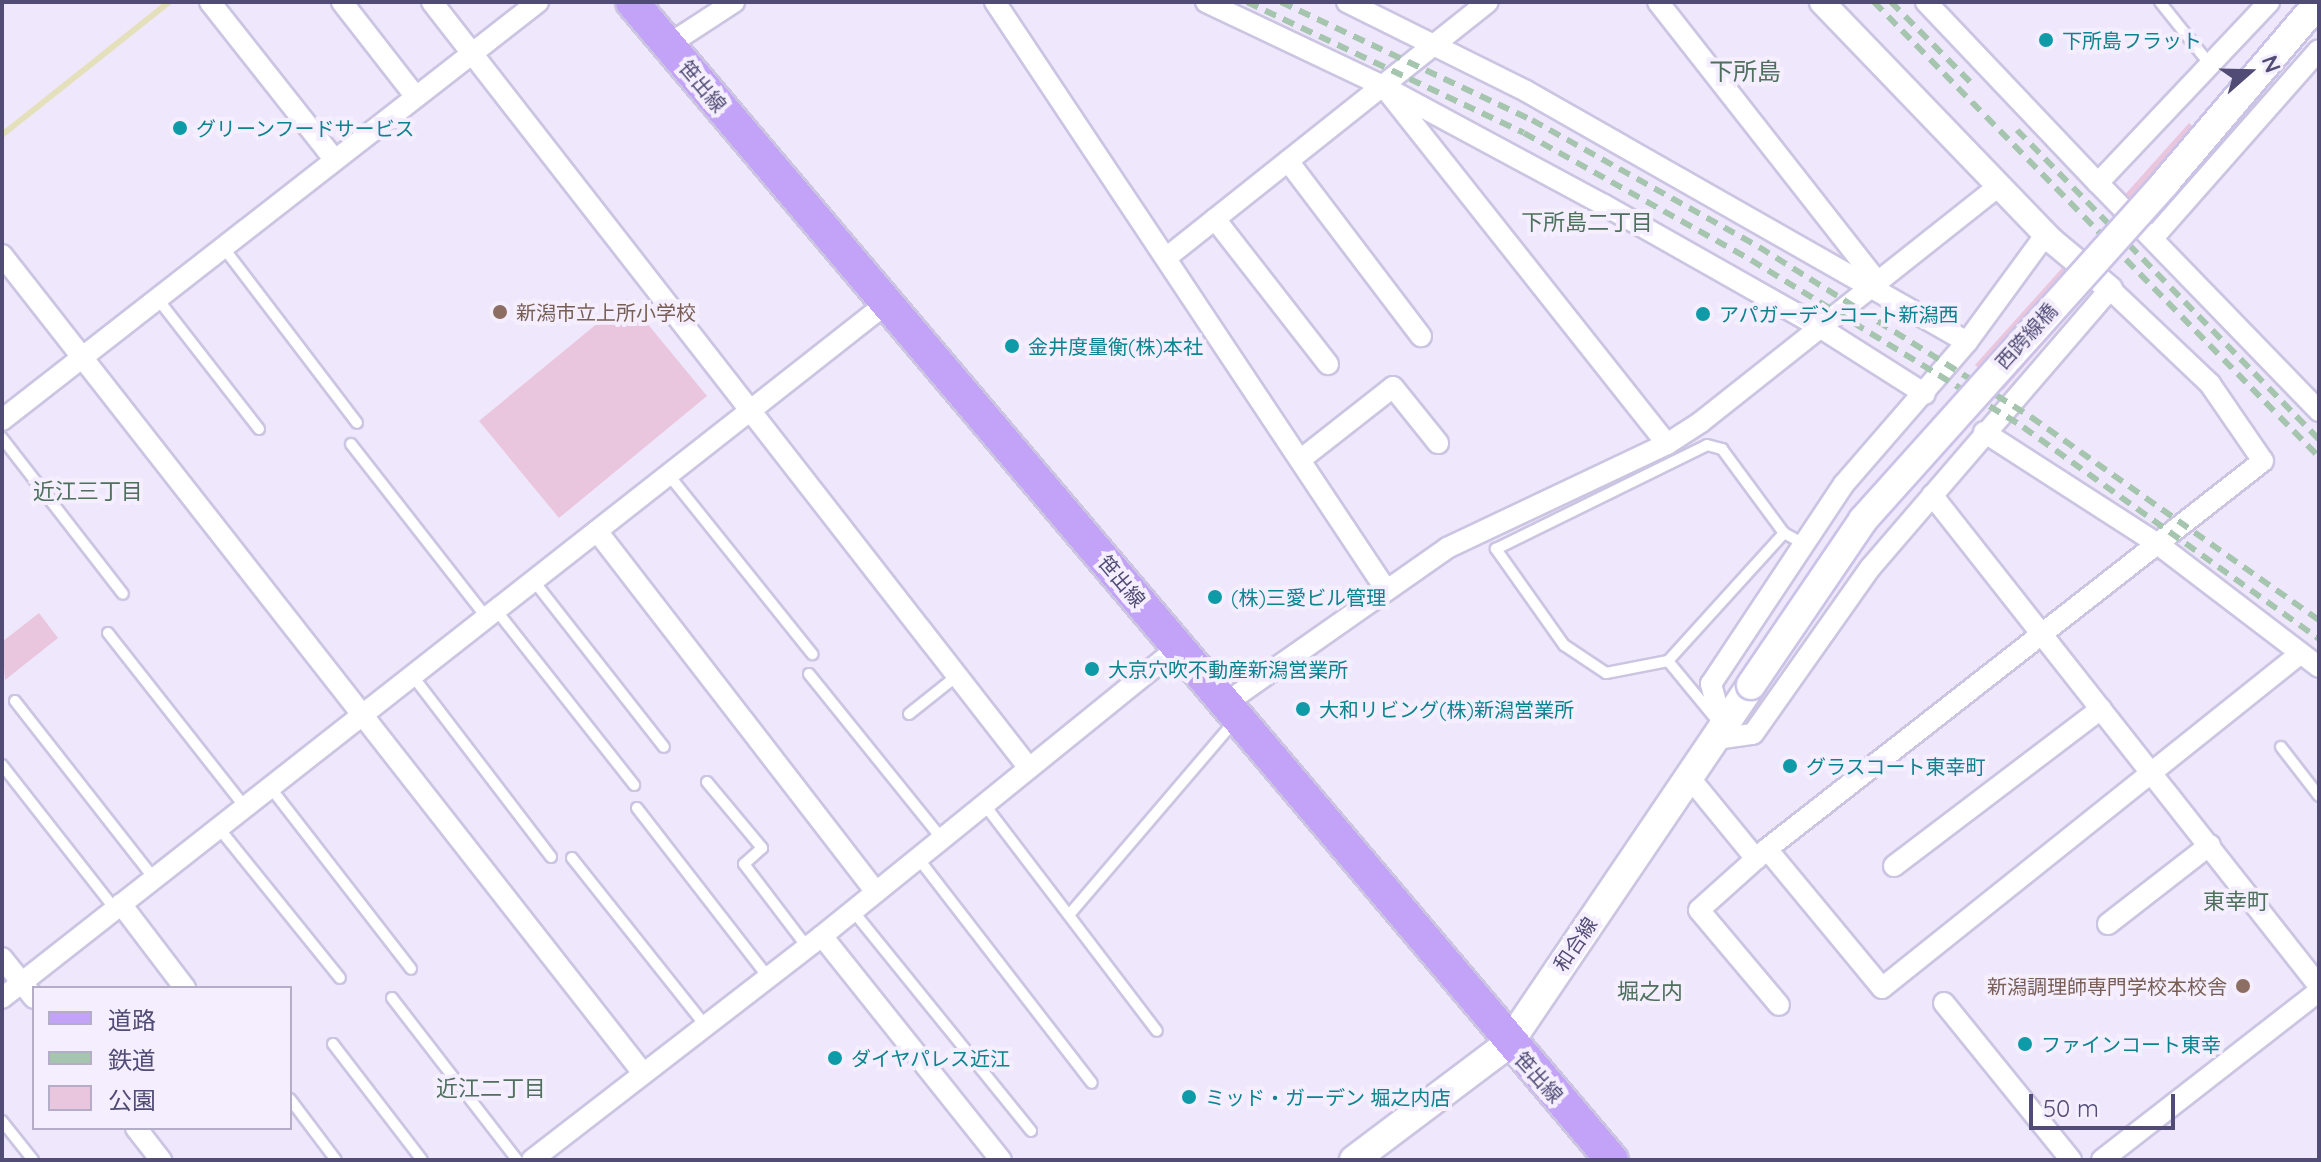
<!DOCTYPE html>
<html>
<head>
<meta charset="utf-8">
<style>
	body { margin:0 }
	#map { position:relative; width:2321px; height:1162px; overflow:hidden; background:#efe7fc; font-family:Quicksand,"Noto Sans JP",sans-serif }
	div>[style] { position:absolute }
	.green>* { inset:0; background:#e9c6dd }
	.stream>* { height:6px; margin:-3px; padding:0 3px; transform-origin:3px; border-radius:3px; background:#e5e0bc }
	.roads { filter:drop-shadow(2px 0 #cbc5e2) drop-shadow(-2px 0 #cbc5e2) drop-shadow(0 2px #cbc5e2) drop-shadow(0 -2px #cbc5e2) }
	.service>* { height:10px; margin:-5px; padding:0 5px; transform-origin:5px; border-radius:5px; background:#fff }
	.minor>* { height:20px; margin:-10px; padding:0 10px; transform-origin:10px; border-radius:10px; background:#fff }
	.tertiary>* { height:24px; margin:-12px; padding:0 12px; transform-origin:12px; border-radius:12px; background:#fff }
	.secondary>* { height:28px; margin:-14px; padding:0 14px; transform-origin:14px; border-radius:14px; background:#fff }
	.primary>* { height:32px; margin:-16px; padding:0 16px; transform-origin:16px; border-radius:16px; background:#c2a3f7 }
	.rail>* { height:6px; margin-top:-3px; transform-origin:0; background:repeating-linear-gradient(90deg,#a6c5af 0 12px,transparent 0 20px) }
	.bridges { filter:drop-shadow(2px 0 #cbc3e7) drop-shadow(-2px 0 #cbc3e7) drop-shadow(0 2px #cbc3e7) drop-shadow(0 -2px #cbc3e7) }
	.secondary-bridge>* { height:28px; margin:-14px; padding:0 14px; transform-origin:14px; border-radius:14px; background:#fff }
	.dots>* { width:22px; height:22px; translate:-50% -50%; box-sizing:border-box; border:4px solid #f4eefe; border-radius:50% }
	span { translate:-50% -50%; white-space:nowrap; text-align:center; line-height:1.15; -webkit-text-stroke:8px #f4eefe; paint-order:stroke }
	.culture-label { font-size:20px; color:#0d838f }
	.left { translate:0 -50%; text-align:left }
	.street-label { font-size:20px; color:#514c75 }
	.education-label { font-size:20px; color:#785e54 }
	.right { translate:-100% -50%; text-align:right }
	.neighbourhood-label { font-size:22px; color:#4e705c }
	.quarter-label { font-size:24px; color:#4e705c }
	.frame { position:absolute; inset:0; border:4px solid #514c75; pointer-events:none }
	.legend { position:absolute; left:32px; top:986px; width:260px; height:144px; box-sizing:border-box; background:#f4eefe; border:2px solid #b3adc7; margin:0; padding:10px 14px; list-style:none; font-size:24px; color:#514c75 }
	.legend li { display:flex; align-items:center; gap:16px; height:40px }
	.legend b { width:40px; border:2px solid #b3adc7 }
	.north { position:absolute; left:2209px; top:32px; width:80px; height:80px; -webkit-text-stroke:6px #f4eefe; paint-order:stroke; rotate:70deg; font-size:22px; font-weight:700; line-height:32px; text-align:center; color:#514c75 }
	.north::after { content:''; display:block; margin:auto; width:28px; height:36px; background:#514c75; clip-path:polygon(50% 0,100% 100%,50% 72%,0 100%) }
	.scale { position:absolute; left:2029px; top:1094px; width:146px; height:36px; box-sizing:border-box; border:4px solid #514c75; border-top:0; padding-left:10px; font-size:24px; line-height:28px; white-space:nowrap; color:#514c75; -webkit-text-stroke:6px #f4eefe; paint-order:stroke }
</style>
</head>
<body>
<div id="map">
	<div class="green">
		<i style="clip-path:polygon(2189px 123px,2216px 147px,2148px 223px,2121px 199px)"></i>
		<i style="clip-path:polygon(2062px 268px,2089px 293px,2003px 390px,1975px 365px)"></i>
		<i style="clip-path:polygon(627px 299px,707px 396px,559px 518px,479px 421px)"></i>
		<i style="clip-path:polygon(39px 613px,58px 638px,5px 680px,2px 642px)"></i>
	</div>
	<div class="stream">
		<i style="left:2px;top:135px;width:213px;rotate:-38.5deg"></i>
	</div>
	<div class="roads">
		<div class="service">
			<i style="left:2160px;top:2px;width:82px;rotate:51.4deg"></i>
			<i style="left:223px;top:247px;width:221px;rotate:52.7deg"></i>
			<i style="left:157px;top:298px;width:166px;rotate:52.1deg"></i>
			<i style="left:2px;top:438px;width:197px;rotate:52.2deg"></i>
			<i style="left:351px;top:444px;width:219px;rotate:52deg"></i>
			<i style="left:668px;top:474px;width:231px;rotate:51.3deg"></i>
			<i style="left:533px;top:580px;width:212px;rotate:51.9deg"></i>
			<i style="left:496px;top:610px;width:223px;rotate:51.7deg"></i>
			<i style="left:108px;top:633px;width:221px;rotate:51.8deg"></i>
			<i style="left:1668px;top:661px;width:63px;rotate:169deg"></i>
			<i style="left:1606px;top:673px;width:50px;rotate:-146.3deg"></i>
			<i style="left:1564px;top:645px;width:118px;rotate:-125.3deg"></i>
			<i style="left:1496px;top:549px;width:235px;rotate:-26.2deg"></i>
			<i style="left:1707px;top:445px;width:16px;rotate:15deg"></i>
			<i style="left:1722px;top:449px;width:104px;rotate:53.6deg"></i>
			<i style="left:809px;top:674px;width:212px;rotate:51.1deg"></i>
			<i style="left:412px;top:675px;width:229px;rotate:52.6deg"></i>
			<i style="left:15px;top:701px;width:225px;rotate:51.9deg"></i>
			<i style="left:909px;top:714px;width:63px;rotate:-38.5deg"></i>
			<i style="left:1715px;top:718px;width:74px;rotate:-129.5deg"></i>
			<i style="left:1668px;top:661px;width:173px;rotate:-47.8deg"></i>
			<i style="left:1784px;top:533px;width:23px;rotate:29deg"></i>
			<i style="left:2281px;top:747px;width:62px;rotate:52.2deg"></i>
			<i style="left:2px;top:765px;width:183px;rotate:51.9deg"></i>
			<i style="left:707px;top:782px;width:86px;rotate:50.2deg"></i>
			<i style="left:762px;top:848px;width:24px;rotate:138deg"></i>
			<i style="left:744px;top:864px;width:104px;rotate:52.8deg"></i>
			<i style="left:270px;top:787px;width:230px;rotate:52.2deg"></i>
			<i style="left:984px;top:804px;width:285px;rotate:52.7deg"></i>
			<i style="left:637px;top:808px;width:214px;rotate:52.2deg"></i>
			<i style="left:218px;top:827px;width:194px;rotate:51.1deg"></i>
			<i style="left:572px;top:858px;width:213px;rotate:51.5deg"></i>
			<i style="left:918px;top:858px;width:284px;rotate:52.3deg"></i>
			<i style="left:853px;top:911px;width:283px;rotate:51deg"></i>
			<i style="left:1069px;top:915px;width:254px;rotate:-49.5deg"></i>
			<i style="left:392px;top:998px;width:205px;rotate:52.3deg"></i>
			<i style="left:333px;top:1044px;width:146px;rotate:52.5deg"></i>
			<i style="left:290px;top:1099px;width:76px;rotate:53deg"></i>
			<i style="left:2px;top:1121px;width:50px;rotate:51.5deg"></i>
		</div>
		<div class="minor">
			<i style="left:210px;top:2px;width:201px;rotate:51.7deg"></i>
			<i style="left:342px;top:2px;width:120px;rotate:52.1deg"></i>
			<i style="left:432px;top:2px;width:971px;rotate:52.07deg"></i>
			<i style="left:995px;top:2px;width:704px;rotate:56.36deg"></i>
			<i style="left:1206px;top:2px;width:196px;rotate:25.4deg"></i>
			<i style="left:1383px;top:86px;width:251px;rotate:28.3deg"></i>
			<i style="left:1604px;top:205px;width:249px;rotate:29.5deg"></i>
			<i style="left:1821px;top:328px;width:123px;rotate:32.4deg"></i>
			<i style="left:1347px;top:2px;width:200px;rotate:26.4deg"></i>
			<i style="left:1526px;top:91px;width:507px;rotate:29.65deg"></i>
			<i style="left:1658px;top:2px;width:355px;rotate:51.9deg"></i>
			<i style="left:1926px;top:2px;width:250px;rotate:46.5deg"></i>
			<i style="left:2098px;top:183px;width:249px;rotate:-46.6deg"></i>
			<i style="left:668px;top:45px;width:79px;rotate:-33.1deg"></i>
			<i style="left:1388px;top:92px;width:449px;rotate:51.6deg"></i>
			<i style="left:1288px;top:161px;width:220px;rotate:52.8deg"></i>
			<i style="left:2098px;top:183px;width:318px;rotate:45.9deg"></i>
			<i style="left:1215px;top:219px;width:184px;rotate:52.1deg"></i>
			<i style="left:2154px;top:237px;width:249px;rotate:-48.6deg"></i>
			<i style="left:2px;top:255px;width:1039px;rotate:51.92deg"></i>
			<i style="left:1166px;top:258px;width:411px;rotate:-38.5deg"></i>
			<i style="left:2px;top:420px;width:680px;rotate:-37.95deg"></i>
			<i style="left:1984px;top:432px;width:203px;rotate:32.8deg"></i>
			<i style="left:2155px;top:542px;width:206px;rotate:37.3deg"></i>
			<i style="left:1300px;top:460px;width:118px;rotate:-38.1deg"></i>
			<i style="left:1393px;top:387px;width:72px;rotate:51.2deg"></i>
			<i style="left:1932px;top:495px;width:625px;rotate:51.76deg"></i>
			<i style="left:597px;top:531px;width:456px;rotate:52.3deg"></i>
			<i style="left:1226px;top:703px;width:270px;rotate:-35deg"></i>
			<i style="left:1447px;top:548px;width:243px;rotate:-25.3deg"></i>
			<i style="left:1667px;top:444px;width:40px;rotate:-32.9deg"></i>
			<i style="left:1701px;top:422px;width:380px;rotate:-38.4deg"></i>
			<i style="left:1723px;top:728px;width:46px;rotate:-105.3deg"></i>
			<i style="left:1711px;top:684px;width:240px;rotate:-56.4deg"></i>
			<i style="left:1844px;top:484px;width:188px;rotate:-49.1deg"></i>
			<i style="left:1967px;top:342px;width:134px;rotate:-53.8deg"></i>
			<i style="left:1716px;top:739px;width:37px;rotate:-8deg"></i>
			<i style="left:1753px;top:734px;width:204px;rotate:-54.8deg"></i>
			<i style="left:1871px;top:567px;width:367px;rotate:-49.3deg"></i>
			<i style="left:2110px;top:289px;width:138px;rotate:43.5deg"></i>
			<i style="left:2210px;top:384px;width:93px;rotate:55.5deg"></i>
			<i style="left:2263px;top:461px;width:630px;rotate:141.97deg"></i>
			<i style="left:1767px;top:849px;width:91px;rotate:138.1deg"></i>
			<i style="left:1699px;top:910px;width:124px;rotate:49.9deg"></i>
			<i style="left:1689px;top:777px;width:106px;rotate:50.7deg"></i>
			<i style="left:1767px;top:849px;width:180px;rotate:50.4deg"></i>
			<i style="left:1882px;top:988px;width:536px;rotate:-38.64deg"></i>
			<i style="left:1894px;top:866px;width:260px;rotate:-37.2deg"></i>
			<i style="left:121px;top:904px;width:106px;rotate:52.7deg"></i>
			<i style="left:2108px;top:924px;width:129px;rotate:-37.8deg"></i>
			<i style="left:822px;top:936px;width:287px;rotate:51.4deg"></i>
			<i style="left:2px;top:958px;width:51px;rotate:51.3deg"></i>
			<i style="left:2px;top:998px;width:1125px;rotate:-38.14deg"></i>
			<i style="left:1944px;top:1003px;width:202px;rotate:51deg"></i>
			<i style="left:136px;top:1128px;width:41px;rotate:52deg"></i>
			<i style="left:532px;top:1160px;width:366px;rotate:-37.7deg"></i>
			<i style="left:822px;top:936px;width:458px;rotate:-39deg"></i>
			<i style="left:2102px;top:1160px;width:275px;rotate:-37.9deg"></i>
		</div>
		<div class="tertiary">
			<i style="left:1822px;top:2px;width:330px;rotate:46.1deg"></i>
			<i style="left:2051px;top:240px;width:77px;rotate:39.7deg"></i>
		</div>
		<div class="secondary">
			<i style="left:1354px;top:1160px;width:194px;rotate:-37deg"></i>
			<i style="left:1509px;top:1043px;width:432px;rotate:-55.9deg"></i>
		</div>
		<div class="primary">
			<i style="left:632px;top:2px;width:1517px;rotate:49.76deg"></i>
		</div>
	</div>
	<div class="rail">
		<i style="left:1247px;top:2px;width:306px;rotate:25.3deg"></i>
		<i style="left:1524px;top:133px;width:260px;rotate:29.2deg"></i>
		<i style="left:1751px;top:260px;width:319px;rotate:31.5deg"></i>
		<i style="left:2023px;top:427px;width:364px;rotate:35.6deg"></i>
		<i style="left:1281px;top:2px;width:277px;rotate:25.2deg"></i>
		<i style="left:1532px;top:120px;width:260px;rotate:29.2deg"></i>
		<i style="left:1759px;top:247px;width:321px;rotate:32deg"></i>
		<i style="left:2031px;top:417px;width:352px;rotate:35.2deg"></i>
		<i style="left:1874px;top:2px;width:636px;rotate:45.64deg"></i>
		<i style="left:1891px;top:2px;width:117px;rotate:45.3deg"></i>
		<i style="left:2017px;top:130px;width:433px;rotate:45.7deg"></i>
	</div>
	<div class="bridges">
		<div class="secondary-bridge">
			<i style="left:1751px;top:685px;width:199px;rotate:-55.8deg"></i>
			<i style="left:1863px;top:520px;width:453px;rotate:-48.1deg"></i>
			<i style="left:2165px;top:183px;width:238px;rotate:-49.6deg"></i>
		</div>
	</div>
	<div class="dots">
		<i style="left:2046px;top:40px;background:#0f9aa8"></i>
		<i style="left:180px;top:128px;background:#0f9aa8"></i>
		<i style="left:500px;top:312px;background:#8d6e63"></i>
		<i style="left:1703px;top:314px;background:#0f9aa8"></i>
		<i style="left:1012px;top:346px;background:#0f9aa8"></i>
		<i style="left:1215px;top:597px;background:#0f9aa8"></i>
		<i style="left:1092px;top:669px;background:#0f9aa8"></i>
		<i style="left:1303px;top:709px;background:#0f9aa8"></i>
		<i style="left:1790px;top:766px;background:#0f9aa8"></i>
		<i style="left:2243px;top:986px;background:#8d6e63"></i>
		<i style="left:2025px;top:1044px;background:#0f9aa8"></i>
		<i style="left:835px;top:1058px;background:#0f9aa8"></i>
		<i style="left:1189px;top:1097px;background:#0f9aa8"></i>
	</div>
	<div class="culture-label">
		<span class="left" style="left:2062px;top:40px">下所島フラット</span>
		<span class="left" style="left:196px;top:128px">グリーンフードサービス</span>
		<span class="left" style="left:1719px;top:314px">アパガーデンコート新潟西</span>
		<span class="left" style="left:1028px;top:346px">金井度量衡(株)本社</span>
		<span class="left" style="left:1231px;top:597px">(株)三愛ビル管理</span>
		<span class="left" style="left:1108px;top:669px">大京穴吹不動産新潟営業所</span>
		<span class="left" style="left:1319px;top:709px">大和リビング(株)新潟営業所</span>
		<span class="left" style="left:1806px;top:766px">グラスコート東幸町</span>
		<span class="left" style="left:2041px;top:1044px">ファインコート東幸</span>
		<span class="left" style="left:851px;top:1058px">ダイヤパレス近江</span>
		<span class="left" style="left:1205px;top:1097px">ミッド・ガーデン 堀之内店</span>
	</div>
	<div class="street-label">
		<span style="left:703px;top:86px;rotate:50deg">笹出線</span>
		<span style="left:2026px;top:336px;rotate:-48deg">西跨線橋</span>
		<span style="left:1122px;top:581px;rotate:50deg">笹出線</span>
		<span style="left:1575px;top:944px;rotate:-56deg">和合線</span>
		<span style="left:1539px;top:1077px;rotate:48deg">笹出線</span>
	</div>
	<div class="education-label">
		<span class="left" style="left:516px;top:312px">新潟市立上所小学校</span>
		<span class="right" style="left:2227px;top:986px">新潟調理師専門学校本校舎</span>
	</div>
	<div class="neighbourhood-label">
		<span style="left:1587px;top:223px">下所島二丁目</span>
		<span style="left:88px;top:492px">近江三丁目</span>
		<span style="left:2236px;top:902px">東幸町</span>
		<span style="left:1650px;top:992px">堀之内</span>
		<span style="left:491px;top:1089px">近江二丁目</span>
	</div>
	<div class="quarter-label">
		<span style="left:1745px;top:72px">下所島</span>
	</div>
	<div class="frame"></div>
	<ul class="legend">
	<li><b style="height:10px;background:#c2a3f7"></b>道路</li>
	<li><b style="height:10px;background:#a6c5af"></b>鉄道</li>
	<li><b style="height:22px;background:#e9c6dd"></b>公園</li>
	</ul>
	<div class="north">N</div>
	<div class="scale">50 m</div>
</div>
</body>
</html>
